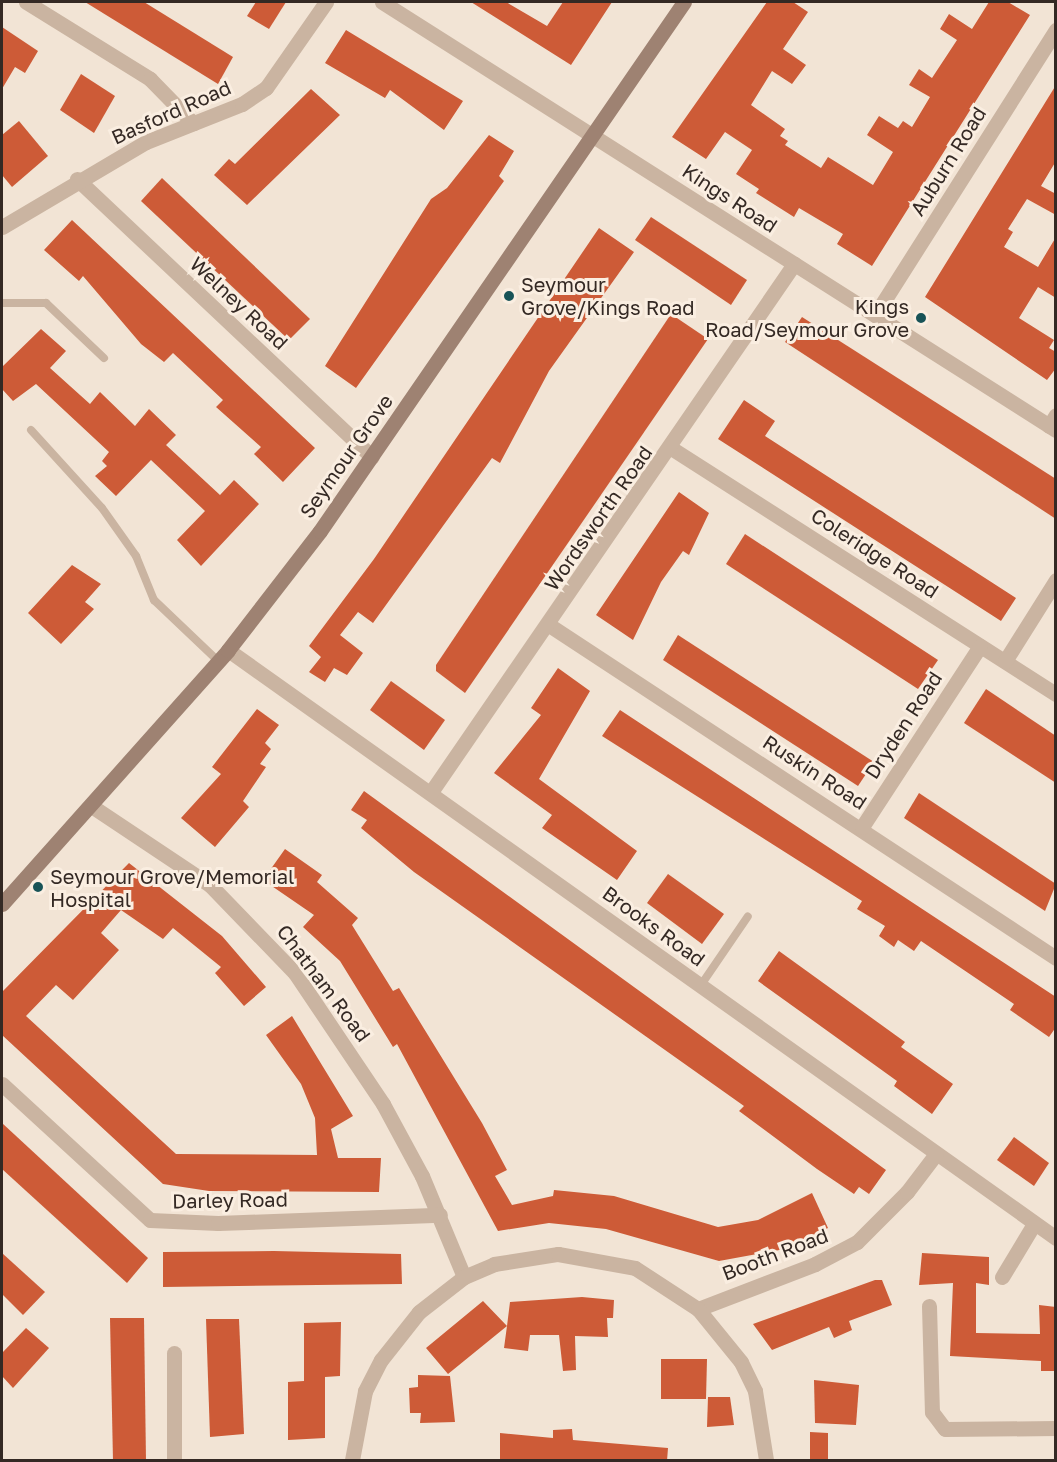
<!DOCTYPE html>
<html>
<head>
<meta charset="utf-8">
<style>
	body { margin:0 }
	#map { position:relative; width:1057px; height:1462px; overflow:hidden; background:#f2e4d5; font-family:"Golos Text",sans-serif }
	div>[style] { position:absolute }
	.building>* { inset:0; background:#cd5b37 }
	.service>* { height:8px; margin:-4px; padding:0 4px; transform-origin:4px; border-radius:4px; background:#cab4a1 }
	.minor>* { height:15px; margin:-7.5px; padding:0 7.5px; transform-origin:7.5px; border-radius:7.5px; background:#cab4a1 }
	.tertiary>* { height:15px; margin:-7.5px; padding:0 7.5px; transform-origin:7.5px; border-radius:7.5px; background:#cab4a1 }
	.secondary>* { height:15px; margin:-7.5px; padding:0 7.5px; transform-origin:7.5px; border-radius:7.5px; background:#9e8272 }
	.dots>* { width:16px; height:16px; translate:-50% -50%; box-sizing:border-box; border:3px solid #faeee1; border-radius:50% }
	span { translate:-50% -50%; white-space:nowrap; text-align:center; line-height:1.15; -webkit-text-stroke:6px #faeee1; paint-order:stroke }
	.street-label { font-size:20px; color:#342924 }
	.poi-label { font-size:20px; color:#342924 }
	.left { translate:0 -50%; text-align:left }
	.right { translate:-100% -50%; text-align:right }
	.frame { position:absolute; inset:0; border:3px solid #342924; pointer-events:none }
</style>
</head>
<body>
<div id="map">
	<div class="building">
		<i style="clip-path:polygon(85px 2px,144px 2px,233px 57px,218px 84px)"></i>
		<i style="clip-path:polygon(256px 2px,286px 2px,269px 29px,247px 16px)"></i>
		<i style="clip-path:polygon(471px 2px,506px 2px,547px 26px,563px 2px,612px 2px,571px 65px)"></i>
		<i style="clip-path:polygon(767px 2px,793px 2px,808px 12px,783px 49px,806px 65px,792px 84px,772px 71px,751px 105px,785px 129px,780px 136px,788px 141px,785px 145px,821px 168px,828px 157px,873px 185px,893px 152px,867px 135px,879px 116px,898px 128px,903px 121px,912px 127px,930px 97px,909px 85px,919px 69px,932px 78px,957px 40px,940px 29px,949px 14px,972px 29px,989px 2px,1008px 2px,1030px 15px,872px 266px,837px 244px,843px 234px,799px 208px,794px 217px,756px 193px,759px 189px,736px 174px,752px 150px,725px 132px,706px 159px,672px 137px)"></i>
		<i style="clip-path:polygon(2px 27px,38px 51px,25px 73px,15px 67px,2px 89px)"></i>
		<i style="clip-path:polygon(346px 30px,463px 101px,444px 130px,390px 90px,385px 98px,325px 63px)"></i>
		<i style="clip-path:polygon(81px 74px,115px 96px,94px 133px,60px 110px)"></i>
		<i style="clip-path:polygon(1056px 85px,1056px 161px,1041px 186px,1056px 194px,1056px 215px,1027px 199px,1008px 229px,1013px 232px,1004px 247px,1038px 267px,1056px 237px,1056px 298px,1038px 287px,1019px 318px,1054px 340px,1049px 348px,1056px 352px,1056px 368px,1047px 380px,925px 297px)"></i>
		<i style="clip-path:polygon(311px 89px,340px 115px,247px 205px,214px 175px,229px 159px,235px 164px)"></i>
		<i style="clip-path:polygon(19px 121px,48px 156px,12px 187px,2px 175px,2px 135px)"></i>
		<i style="clip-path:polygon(489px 135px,514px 151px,499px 176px,504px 181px,356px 388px,325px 366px,431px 199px,447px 188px)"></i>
		<i style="clip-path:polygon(162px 178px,310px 319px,289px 340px,141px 201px)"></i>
		<i style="clip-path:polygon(651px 217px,747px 280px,731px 305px,635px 240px)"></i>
		<i style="clip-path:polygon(72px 220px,315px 448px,283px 482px,254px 454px,261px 447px,216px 407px,223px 400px,173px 353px,164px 362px,141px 344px,83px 276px,79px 281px,44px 250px)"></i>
		<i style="clip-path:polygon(599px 228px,634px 252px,549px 371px,500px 463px,492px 458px,373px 623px,358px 612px,340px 635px,363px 653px,347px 675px,334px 668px,325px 682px,309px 672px,321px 657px,309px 646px,374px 559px)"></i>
		<i style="clip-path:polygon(671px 314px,708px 339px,465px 693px,436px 671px,436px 665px)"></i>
		<i style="clip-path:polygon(802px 317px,1056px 479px,1056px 519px,785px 342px)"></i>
		<i style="clip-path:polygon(41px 329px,66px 351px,50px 368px,90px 404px,100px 392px,135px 426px,149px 409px,176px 435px,166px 445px,220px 495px,234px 480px,259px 504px,201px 566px,177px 540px,205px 511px,151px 460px,116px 496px,95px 476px,107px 466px,102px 461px,109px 452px,36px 384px,13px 401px,2px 389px,2px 367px)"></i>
		<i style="clip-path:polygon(744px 400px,775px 421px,765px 436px,1016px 598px,1001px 621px,718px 439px)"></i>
		<i style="clip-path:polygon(679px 492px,709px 513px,689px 555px,683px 551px,661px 582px,633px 640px,596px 615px)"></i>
		<i style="clip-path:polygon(745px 534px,938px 660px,918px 689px,726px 564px)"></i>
		<i style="clip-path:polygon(72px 565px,101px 584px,85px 602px,94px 609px,61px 644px,28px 613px)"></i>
		<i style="clip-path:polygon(678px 635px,874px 762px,858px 786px,663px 660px)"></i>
		<i style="clip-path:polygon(558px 668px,590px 691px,539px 779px,637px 851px,617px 880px,542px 828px,552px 815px,494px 773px,541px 715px,531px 708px)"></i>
		<i style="clip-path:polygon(391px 681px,445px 720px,424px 750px,370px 710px)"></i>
		<i style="clip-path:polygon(986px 689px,1056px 736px,1056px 783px,964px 723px)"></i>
		<i style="clip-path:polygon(257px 709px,279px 725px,265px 743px,271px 749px,260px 764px,266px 767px,243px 801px,249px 807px,215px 847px,181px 818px,221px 774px,212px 767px)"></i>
		<i style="clip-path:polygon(620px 710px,1056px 997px,1056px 1027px,1049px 1037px,1010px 1010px,1014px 1004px,921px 941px,914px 951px,898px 940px,894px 947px,879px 936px,885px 926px,857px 909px,862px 901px,602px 736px)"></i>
		<i style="clip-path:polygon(364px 791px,886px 1170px,869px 1194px,859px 1187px,854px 1194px,817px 1169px,739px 1111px,744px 1106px,414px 872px,361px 828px,367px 820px,351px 810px)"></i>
		<i style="clip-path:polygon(919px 793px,1056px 884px,1045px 911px,904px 818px)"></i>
		<i style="clip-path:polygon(285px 849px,322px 875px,317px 882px,358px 918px,352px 925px,393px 991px,399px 988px,482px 1123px,507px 1170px,495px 1176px,512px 1205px,553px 1196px,554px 1190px,614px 1196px,718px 1227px,758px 1220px,812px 1193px,828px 1228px,790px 1248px,719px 1261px,606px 1229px,549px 1223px,498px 1231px,397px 1044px,393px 1047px,340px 961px,303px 927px,314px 915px,263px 880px)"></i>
		<i style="clip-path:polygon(129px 863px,222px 936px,266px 987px,244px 1006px,215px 973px,221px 967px,173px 928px,163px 939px,121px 910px,101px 933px,119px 950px,73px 1000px,56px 985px,26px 1016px,176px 1154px,317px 1155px,315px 1118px,301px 1084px,266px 1035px,292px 1016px,353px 1116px,331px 1129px,338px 1158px,381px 1158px,379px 1192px,209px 1191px,163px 1184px,2px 1035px,2px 992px)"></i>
		<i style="clip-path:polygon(668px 874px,724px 914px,702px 944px,647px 903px)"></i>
		<i style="clip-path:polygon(779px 951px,905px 1042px,901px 1047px,953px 1084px,932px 1114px,894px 1086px,897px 1081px,758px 981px)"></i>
		<i style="clip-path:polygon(2px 1123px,148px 1258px,127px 1283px,2px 1169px)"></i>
		<i style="clip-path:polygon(1014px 1137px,1049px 1163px,1034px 1186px,997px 1160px)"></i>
		<i style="clip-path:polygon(274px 1251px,401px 1254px,402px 1284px,163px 1287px,163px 1252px)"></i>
		<i style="clip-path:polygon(2px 1253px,45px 1292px,23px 1315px,2px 1294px)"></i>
		<i style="clip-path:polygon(922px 1253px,989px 1257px,989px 1285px,976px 1283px,976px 1333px,1040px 1334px,1039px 1305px,1056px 1307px,1056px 1371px,1041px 1371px,1041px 1361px,950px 1356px,953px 1283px,919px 1285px)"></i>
		<i style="clip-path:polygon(875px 1280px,882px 1280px,892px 1305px,849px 1321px,852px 1330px,834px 1338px,829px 1327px,772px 1350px,753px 1324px)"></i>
		<i style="clip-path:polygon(582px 1297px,614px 1300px,613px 1318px,607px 1318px,608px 1337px,575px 1336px,576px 1370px,563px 1371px,559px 1335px,530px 1335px,528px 1351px,504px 1348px,507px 1326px,448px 1374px,426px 1348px,483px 1301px,507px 1326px,510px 1302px)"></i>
		<i style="clip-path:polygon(110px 1318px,144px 1318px,146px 1461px,113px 1461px)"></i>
		<i style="clip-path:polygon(206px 1319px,239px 1319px,244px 1434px,210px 1437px)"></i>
		<i style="clip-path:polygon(341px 1322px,340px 1376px,325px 1377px,325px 1438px,288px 1440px,288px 1382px,304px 1381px,304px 1323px)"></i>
		<i style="clip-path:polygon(26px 1328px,49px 1348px,13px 1388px,2px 1376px,2px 1353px)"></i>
		<i style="clip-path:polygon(661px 1359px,707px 1359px,706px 1399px,661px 1399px)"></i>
		<i style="clip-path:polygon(418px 1375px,450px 1376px,455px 1422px,420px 1423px,421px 1413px,410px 1413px,409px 1388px,418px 1387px)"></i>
		<i style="clip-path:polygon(814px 1380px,859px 1385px,856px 1425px,815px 1423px)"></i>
		<i style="clip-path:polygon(708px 1397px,730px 1397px,734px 1425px,707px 1427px)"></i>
		<i style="clip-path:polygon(572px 1429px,573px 1440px,668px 1448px,667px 1461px,500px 1461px,500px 1433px,553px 1438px,553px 1430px)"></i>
		<i style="clip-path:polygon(810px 1432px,828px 1433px,828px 1461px,810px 1461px)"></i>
	</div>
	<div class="service">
		<i style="left:2px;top:303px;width:44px"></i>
		<i style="left:46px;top:303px;width:80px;rotate:43.5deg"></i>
		<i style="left:31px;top:430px;width:105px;rotate:47.7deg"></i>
		<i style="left:102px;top:508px;width:59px;rotate:54.7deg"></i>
		<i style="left:136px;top:556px;width:48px;rotate:67.8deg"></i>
		<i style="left:154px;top:600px;width:88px;rotate:43.6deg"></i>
		<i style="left:701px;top:985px;width:83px;rotate:-55.7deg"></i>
	</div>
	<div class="minor">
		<i style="left:26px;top:2px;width:146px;rotate:31.8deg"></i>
		<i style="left:150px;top:79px;width:62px;rotate:45.7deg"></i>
		<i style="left:77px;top:179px;width:405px;rotate:43.3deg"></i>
		<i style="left:2px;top:227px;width:167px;rotate:-30.6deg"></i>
		<i style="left:146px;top:142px;width:103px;rotate:-21.6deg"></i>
		<i style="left:242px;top:104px;width:29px;rotate:-34deg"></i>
		<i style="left:266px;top:88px;width:105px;rotate:-55.1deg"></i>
		<i style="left:875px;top:315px;width:338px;rotate:-57.6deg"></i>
		<i style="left:1049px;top:426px;width:13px;rotate:-58deg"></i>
		<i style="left:671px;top:448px;width:457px;rotate:32.6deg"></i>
		<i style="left:549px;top:625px;width:607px;rotate:33.3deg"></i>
		<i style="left:228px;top:650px;width:1016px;rotate:35.38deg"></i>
		<i style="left:1005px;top:661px;width:96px;rotate:-57.8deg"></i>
		<i style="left:431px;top:792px;width:641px;rotate:-55.49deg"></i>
		<i style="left:93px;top:807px;width:141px;rotate:33.7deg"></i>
		<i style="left:210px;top:885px;width:122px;rotate:46deg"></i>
		<i style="left:295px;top:973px;width:158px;rotate:56.1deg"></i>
		<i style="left:383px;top:1104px;width:82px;rotate:61.6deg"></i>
		<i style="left:422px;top:1176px;width:109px;rotate:67.4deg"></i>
		<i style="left:862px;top:827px;width:216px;rotate:-56.9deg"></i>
		<i style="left:2px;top:1084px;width:201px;rotate:42.6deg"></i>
		<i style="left:150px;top:1220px;width:68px;rotate:2.5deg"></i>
		<i style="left:218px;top:1223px;width:222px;rotate:-2.1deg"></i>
		<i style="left:1002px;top:1277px;width:62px;rotate:-58.9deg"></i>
		<i style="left:929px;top:1306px;width:106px;rotate:88.4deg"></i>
		<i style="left:932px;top:1412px;width:21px;rotate:53deg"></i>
		<i style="left:945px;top:1429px;width:111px;rotate:-0.5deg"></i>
		<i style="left:698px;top:1309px;width:125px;rotate:-21deg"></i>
		<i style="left:815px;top:1264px;width:47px;rotate:-27.6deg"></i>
		<i style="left:857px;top:1242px;width:71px;rotate:-45deg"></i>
		<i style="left:907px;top:1192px;width:48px;rotate:-52.7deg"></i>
		<i style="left:174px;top:1353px;width:107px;rotate:90deg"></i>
		<i style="left:352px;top:1460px;width:70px;rotate:-79.3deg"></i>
		<i style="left:365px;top:1391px;width:35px;rotate:-63deg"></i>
		<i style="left:381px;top:1360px;width:61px;rotate:-51.6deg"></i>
		<i style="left:419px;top:1312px;width:57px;rotate:-37.9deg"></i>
		<i style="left:464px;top:1277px;width:33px;rotate:-23deg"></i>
		<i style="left:494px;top:1264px;width:65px;rotate:-8.9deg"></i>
		<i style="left:558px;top:1254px;width:78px;rotate:10.3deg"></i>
		<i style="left:635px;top:1268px;width:75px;rotate:33.1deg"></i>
		<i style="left:698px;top:1309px;width:68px;rotate:50.9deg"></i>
		<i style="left:741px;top:1362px;width:32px;rotate:64deg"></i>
		<i style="left:755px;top:1391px;width:70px;rotate:80.9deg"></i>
	</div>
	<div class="tertiary">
		<i style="left:382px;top:2px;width:798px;rotate:32.42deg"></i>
	</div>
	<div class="secondary">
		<i style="left:2px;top:904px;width:340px;rotate:-48.3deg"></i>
		<i style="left:228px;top:650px;width:150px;rotate:-52.3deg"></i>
		<i style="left:320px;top:531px;width:642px;rotate:-55.47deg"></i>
	</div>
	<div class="dots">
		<i style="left:509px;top:296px;background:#185357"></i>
		<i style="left:921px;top:318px;background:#185357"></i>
		<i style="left:38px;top:887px;background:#185357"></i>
	</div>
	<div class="street-label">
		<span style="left:171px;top:112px;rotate:-24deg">Basford Road</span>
		<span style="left:948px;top:161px;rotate:-58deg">Auburn Road</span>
		<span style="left:730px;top:198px;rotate:33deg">Kings Road</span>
		<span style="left:239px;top:303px;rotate:43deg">Welney Road</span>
		<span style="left:346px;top:456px;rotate:-55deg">Seymour Grove</span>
		<span style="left:598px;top:518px;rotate:-55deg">Wordsworth Road</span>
		<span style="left:875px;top:553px;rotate:33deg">Coleridge Road</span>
		<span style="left:903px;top:725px;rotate:-57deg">Dryden Road</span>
		<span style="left:815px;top:772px;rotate:33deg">Ruskin Road</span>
		<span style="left:654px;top:926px;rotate:36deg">Brooks Road</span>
		<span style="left:324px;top:983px;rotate:53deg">Chatham Road</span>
		<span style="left:230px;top:1200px;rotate:-1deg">Darley Road</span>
		<span style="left:775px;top:1254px;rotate:-21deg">Booth Road</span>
	</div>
	<div class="poi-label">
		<span class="left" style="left:521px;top:296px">Seymour<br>Grove/Kings Road</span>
		<span class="right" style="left:909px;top:318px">Kings<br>Road/Seymour Grove</span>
		<span class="left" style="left:50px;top:888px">Seymour Grove/Memorial<br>Hospital</span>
	</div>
	<div class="frame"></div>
</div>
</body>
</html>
